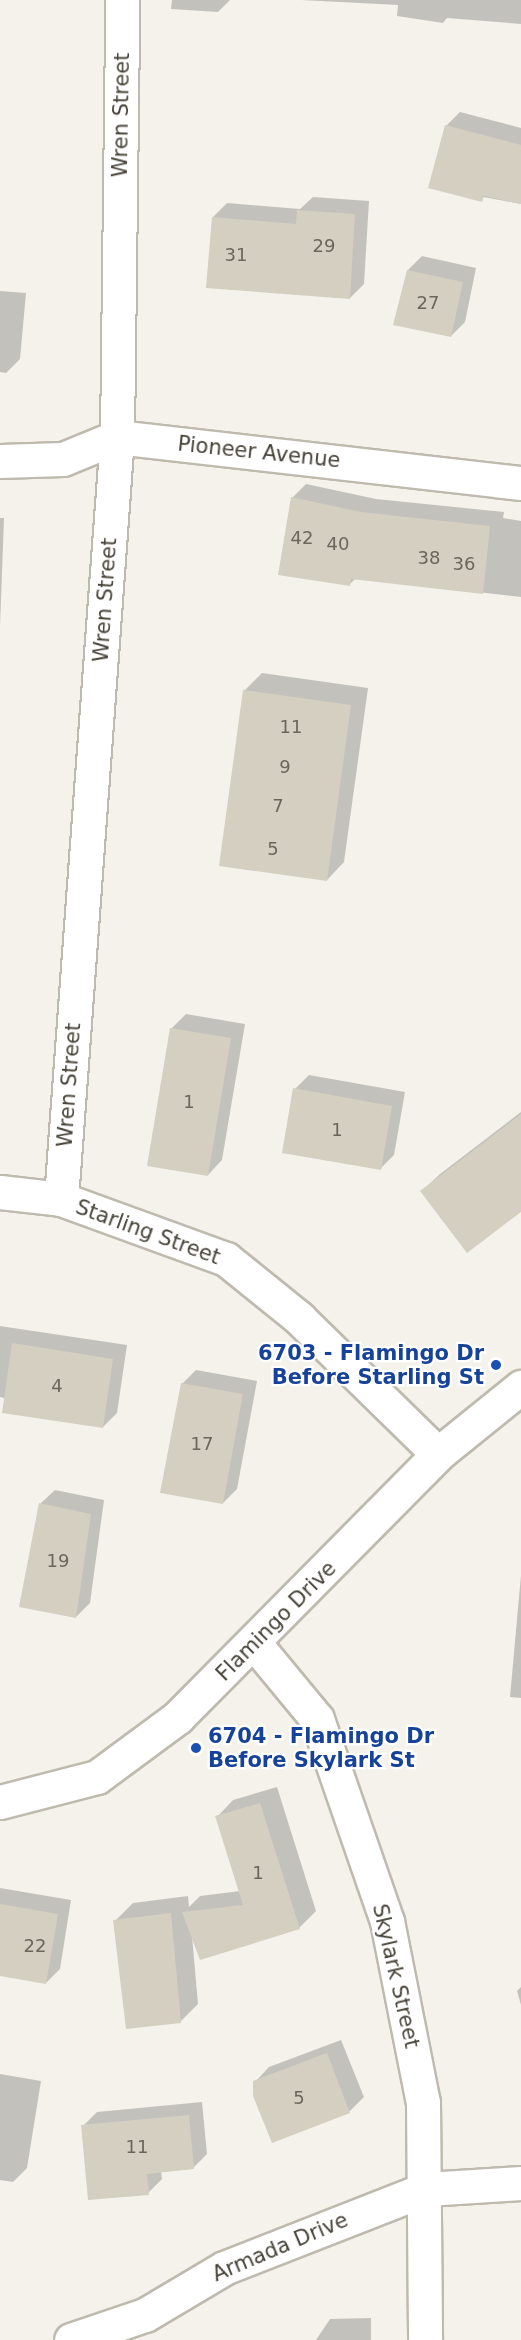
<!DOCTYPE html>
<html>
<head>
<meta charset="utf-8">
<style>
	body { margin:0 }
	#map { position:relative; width:521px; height:2340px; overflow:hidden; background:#f4f2eb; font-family:"DejaVu Sans",sans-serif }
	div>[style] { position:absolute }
	.shadow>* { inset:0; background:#0003 }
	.building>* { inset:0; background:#d4cfc1 }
	.roads { filter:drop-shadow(2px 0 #bfbaae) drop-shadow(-2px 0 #bfbaae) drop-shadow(0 2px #bfbaae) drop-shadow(0 -2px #bfbaae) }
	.minor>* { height:33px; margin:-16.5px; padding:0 16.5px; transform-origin:16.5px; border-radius:16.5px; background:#fff }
	.dots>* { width:16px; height:16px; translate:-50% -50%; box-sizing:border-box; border:3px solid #fff; border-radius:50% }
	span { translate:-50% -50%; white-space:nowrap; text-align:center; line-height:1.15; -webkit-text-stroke:4.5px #fff; paint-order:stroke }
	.number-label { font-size:18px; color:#6a665b }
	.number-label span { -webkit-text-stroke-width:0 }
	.street-label { font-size:21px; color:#474339 }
	.transit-label { font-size:21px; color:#164399; font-weight:700 }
	.right { translate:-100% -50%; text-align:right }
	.left { translate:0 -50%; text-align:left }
</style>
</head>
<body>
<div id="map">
	<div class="shadow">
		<i style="clip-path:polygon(172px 0,230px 0,218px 12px,171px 9px)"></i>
		<i style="clip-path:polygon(301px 0,521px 0,521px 24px,447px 18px,443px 23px,397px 16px,398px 5px)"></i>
		<i style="clip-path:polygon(460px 112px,521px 128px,521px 204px,430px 187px,446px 126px)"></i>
		<i style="clip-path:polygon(313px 197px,369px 201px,364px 284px,350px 298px,213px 217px,227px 203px,300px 209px)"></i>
		<i style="clip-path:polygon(422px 256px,476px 268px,465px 322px,451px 336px,408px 270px)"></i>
		<i style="clip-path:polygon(0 291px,26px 293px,20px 359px,6px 373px,0 372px)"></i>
		<i style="clip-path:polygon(306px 484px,376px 499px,504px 512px,503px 518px,521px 521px,521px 597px,356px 578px,349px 585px,292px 498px)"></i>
		<i style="clip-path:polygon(0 518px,4px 518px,0 627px)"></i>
		<i style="clip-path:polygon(262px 673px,368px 688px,344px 862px,327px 880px,244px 691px)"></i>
		<i style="clip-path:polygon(186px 1014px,245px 1024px,222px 1160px,208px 1175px,172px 1028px)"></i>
		<i style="clip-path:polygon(309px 1075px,405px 1092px,394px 1155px,380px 1169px,295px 1089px)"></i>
		<i style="clip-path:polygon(521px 1112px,521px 1210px,422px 1191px,440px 1174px)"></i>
		<i style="clip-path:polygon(0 1326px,127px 1345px,117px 1413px,103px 1427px,0 1397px)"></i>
		<i style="clip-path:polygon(196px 1370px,257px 1381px,237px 1489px,223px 1503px,182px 1384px)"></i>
		<i style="clip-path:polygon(55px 1490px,104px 1500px,90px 1603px,76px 1617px,40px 1504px)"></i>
		<i style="clip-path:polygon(521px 1575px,521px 1698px,510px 1697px)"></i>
		<i style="clip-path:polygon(277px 1787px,316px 1911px,299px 1928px,192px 1936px,198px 2004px,180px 2022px,115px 1921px,133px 1903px,188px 1896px,189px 1907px,200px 1896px,240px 1891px,217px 1817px,233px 1800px)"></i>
		<i style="clip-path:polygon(0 1888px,71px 1900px,60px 1969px,46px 1983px,0 1975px)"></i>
		<i style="clip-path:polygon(521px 1987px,521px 2005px,517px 1991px)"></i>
		<i style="clip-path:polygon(341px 2040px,364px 2097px,350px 2111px,273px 2142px,255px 2082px,269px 2067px)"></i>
		<i style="clip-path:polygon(0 2074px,41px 2081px,27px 2168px,13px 2182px,0 2180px)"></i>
		<i style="clip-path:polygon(202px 2102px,207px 2154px,193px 2168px,161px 2171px,162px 2179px,148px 2193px,83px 2126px,97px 2112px)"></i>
		<i style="clip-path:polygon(371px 2318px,371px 2340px,316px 2340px,330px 2319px)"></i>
	</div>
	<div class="building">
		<i style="clip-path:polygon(445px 125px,521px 145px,521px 204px,484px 196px,482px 202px,428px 188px)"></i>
		<i style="clip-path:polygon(297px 210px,355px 214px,350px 299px,206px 288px,212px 217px,296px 224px)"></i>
		<i style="clip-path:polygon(407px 270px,463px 282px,451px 337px,393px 325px)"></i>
		<i style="clip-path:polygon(291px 497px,361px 512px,490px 526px,483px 594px,351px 579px,350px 586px,278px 575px)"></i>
		<i style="clip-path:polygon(243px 690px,351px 705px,327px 881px,219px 866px)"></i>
		<i style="clip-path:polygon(170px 1028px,231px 1038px,208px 1176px,147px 1166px)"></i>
		<i style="clip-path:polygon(293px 1088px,392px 1106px,381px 1170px,282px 1153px)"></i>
		<i style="clip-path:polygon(521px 1114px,521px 1212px,467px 1253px,420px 1191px)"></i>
		<i style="clip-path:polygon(12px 1343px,113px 1359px,103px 1428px,2px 1413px)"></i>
		<i style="clip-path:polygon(181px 1383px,243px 1394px,223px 1504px,160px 1493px)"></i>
		<i style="clip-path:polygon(39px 1503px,91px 1514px,76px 1618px,19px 1607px)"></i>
		<i style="clip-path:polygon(260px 1803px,300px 1929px,200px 1960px,182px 1912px,243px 1905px,215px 1816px)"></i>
		<i style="clip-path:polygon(0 1904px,58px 1914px,46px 1984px,0 1976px)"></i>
		<i style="clip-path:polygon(171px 1913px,181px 2023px,126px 2029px,113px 1920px)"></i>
		<i style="clip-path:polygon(327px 2053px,350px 2113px,272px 2143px,253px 2096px,253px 2081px)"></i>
		<i style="clip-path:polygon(189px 2115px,194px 2169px,147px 2174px,149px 2195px,88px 2200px,81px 2125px)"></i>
	</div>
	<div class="roads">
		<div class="minor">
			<i style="left:0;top:461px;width:63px;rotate:-1.8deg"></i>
			<i style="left:63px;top:459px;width:58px;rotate:-22.2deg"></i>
			<i style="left:117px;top:437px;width:407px;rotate:6.5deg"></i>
			<i style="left:0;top:1192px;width:61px;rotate:6.5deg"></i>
			<i style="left:61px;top:1199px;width:176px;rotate:20deg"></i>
			<i style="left:226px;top:1259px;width:94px;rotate:38.9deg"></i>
			<i style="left:299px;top:1318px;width:194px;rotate:44.4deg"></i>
			<i style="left:61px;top:1199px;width:764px;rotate:-85.8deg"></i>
			<i style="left:117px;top:437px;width:437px;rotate:-89.3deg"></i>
			<i style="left:255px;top:1644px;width:97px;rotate:50.4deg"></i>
			<i style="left:317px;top:1719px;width:214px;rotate:70.9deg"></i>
			<i style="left:387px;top:1921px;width:185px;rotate:78.8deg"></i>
			<i style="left:423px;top:2102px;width:238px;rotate:89.5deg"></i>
			<i style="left:0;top:1802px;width:100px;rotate:-14.5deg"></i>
			<i style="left:97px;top:1777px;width:101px;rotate:-36.5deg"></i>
			<i style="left:178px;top:1717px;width:370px;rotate:-45.3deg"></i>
			<i style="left:438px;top:1454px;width:107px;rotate:-38.9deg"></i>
			<i style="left:71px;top:2340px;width:78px;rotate:-18.7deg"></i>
			<i style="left:145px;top:2315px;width:92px;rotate:-30.7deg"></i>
			<i style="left:224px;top:2268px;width:217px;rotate:-21.4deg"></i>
			<i style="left:426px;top:2189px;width:95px;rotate:-3.6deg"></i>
		</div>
	</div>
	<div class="dots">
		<i style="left:496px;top:1365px;background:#1a4fb4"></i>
		<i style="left:196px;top:1748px;background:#1a4fb4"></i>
	</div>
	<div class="number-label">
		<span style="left:324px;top:246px">29</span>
		<span style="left:236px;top:255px">31</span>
		<span style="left:428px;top:303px">27</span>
		<span style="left:302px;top:538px">42</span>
		<span style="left:338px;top:544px">40</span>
		<span style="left:429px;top:558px">38</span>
		<span style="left:464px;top:564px">36</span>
		<span style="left:291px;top:727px">11</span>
		<span style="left:285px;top:767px">9</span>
		<span style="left:278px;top:806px">7</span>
		<span style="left:273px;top:849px">5</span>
		<span style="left:189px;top:1102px">1</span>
		<span style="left:337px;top:1130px">1</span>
		<span style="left:57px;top:1386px">4</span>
		<span style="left:202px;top:1444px">17</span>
		<span style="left:58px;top:1561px">19</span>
		<span style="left:258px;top:1873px">1</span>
		<span style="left:35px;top:1946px">22</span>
		<span style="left:299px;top:2098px">5</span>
		<span style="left:137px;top:2147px">11</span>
	</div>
	<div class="street-label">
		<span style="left:121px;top:115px;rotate:-89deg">Wren Street</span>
		<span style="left:259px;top:452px;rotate:6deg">Pioneer Avenue</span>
		<span style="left:105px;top:600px;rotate:-86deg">Wren Street</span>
		<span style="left:69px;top:1085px;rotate:-86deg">Wren Street</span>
		<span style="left:148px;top:1232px;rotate:20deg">Starling Street</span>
		<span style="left:276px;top:1621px;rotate:-45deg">Flamingo Drive</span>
		<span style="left:396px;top:1976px;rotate:77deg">Skylark Street</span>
		<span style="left:280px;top:2247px;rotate:-23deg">Armada Drive</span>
	</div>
	<div class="transit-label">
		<span class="right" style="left:484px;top:1365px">6703 - Flamingo Dr<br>Before Starling St</span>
		<span class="left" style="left:208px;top:1748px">6704 - Flamingo Dr<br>Before Skylark St</span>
	</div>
</div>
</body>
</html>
